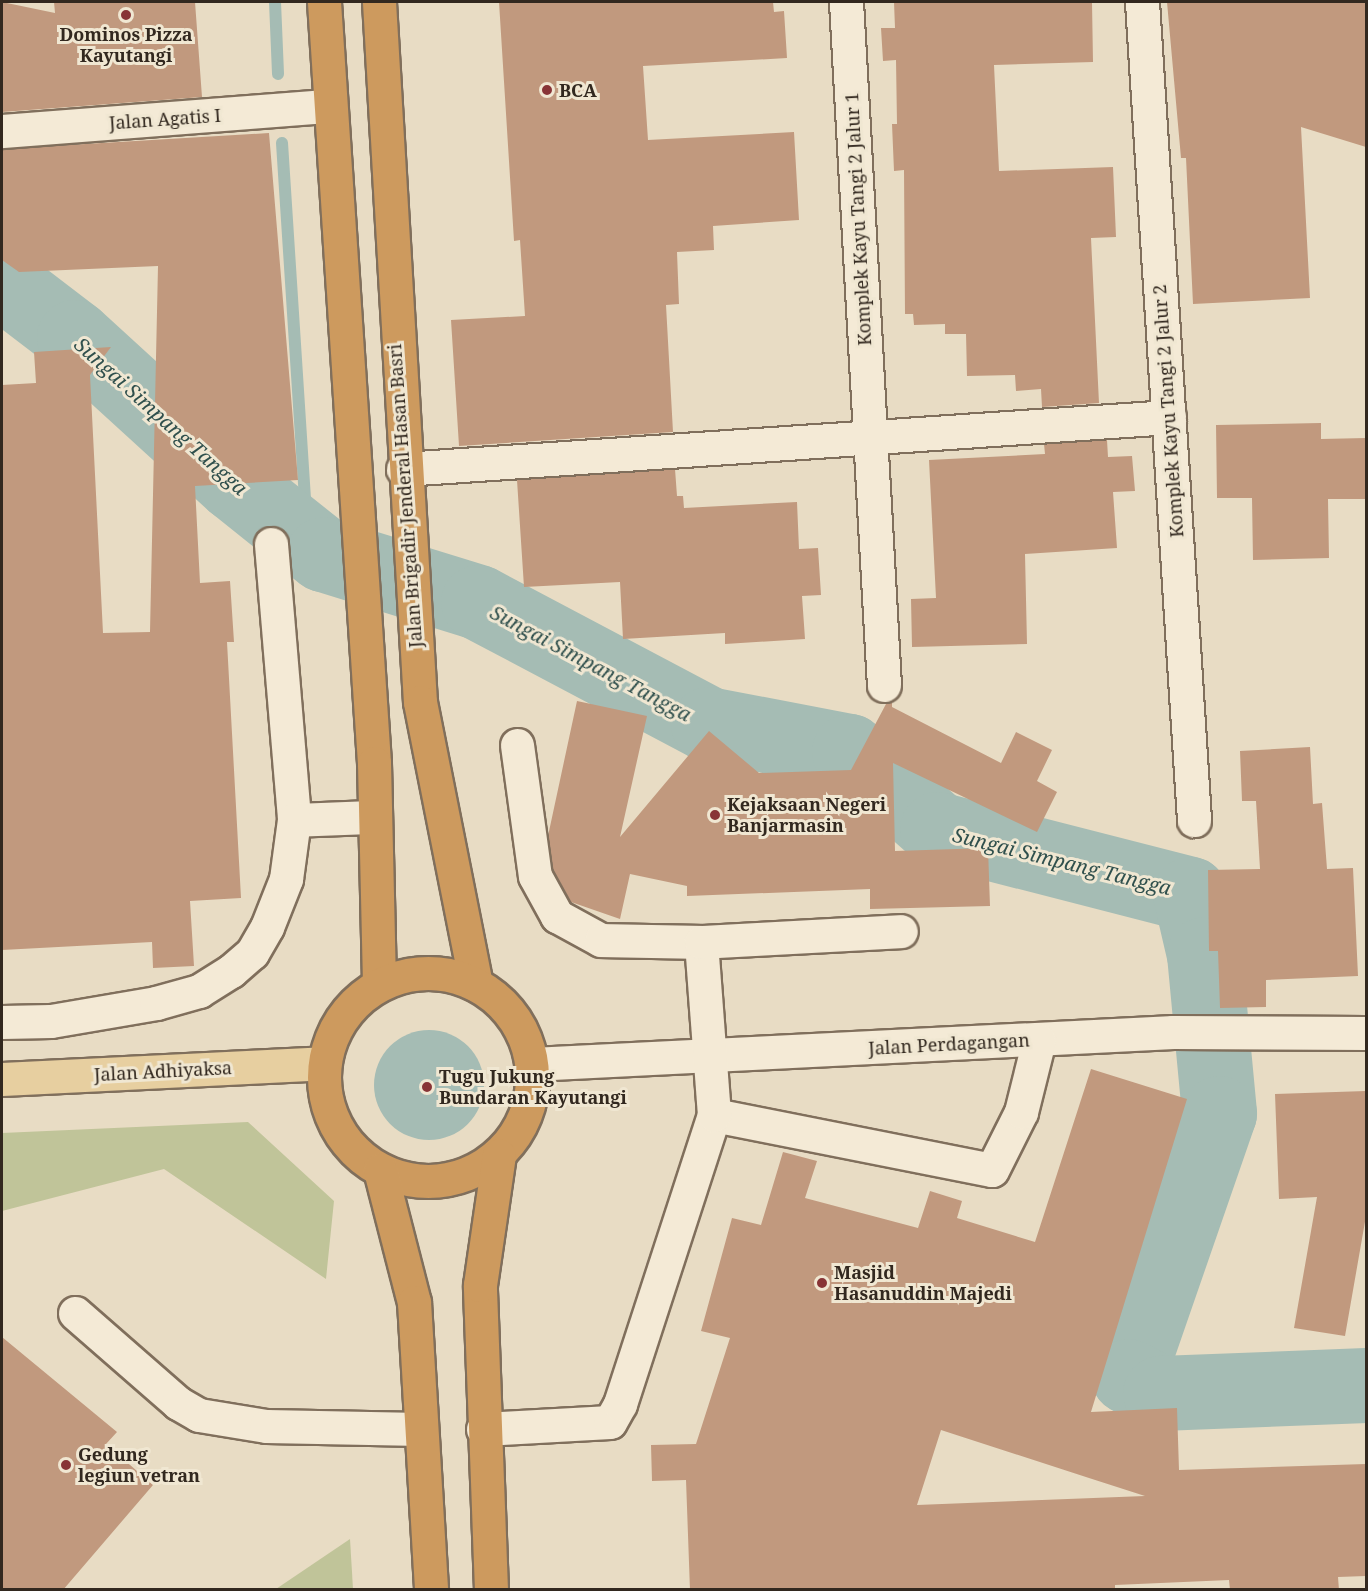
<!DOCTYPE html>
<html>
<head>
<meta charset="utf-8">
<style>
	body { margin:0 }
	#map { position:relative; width:1368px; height:1591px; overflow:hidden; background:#e8dcc4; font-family:"Noto Serif",serif }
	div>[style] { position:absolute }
	.green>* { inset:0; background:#c0c499 }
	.water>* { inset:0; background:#a5bcb4 }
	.round { border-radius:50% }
	.stream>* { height:12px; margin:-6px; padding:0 6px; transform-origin:6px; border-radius:6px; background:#a5bcb4 }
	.river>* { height:75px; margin:-37.5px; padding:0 37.5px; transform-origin:37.5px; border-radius:37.5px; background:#a5bcb4 }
	.building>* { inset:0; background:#c1997e }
	.roads { filter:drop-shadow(2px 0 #806f5c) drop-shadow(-2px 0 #806f5c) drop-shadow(0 2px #806f5c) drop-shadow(0 -2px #806f5c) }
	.minor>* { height:33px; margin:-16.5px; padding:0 16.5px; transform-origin:16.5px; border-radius:16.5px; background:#f4ead6 }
	.major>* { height:33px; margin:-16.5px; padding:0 16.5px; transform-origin:16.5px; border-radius:16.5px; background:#e7cfa0 }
	.highway>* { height:33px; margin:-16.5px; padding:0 16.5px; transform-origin:16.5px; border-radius:16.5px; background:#cd9a5e }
	.highway>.ring { margin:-16.5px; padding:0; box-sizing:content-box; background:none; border:33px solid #cd9a5e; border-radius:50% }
	.dots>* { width:16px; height:16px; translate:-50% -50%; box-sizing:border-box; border:3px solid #f0e7d2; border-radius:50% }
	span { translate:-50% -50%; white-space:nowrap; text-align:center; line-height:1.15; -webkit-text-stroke:6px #f0e7d2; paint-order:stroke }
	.poi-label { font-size:18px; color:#32281f; font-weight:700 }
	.left { translate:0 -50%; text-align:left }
	.street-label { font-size:18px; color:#32281f }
	.water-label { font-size:20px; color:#30504d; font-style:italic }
	.frame { position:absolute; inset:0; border:3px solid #32281f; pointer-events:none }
</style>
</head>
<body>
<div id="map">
	<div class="green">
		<i style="clip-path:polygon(248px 1122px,334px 1201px,326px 1279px,164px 1169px,2px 1211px,2px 1133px)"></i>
		<i style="clip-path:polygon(350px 1539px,353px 1589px,276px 1589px)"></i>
	</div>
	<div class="water">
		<i class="round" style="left:374px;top:1030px;width:110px;height:110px"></i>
	</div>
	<div class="stream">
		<i style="left:275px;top:2px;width:72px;rotate:87.6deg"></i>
		<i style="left:282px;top:143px;width:401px;rotate:86.3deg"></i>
	</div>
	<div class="river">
		<i style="left:2px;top:282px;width:91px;rotate:37.4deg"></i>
		<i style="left:74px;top:337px;width:217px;rotate:42.4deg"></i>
		<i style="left:234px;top:483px;width:114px;rotate:38.6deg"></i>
		<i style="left:323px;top:554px;width:162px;rotate:17.2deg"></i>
		<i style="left:478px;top:602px;width:260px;rotate:27.9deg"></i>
		<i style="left:708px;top:724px;width:144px;rotate:10.8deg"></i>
		<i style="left:849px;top:751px;width:118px;rotate:41.6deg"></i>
		<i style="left:937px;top:829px;width:261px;rotate:14.4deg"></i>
		<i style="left:1190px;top:894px;width:62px;rotate:76.9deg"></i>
		<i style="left:1204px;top:954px;width:160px;rotate:84.6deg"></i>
		<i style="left:1219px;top:1113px;width:278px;rotate:109.1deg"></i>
		<i style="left:1128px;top:1376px;width:36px;rotate:28deg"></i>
		<i style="left:1160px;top:1393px;width:206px;rotate:-2.2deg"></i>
	</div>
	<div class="building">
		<i style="clip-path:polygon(2px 2px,55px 13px,54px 2px,195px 2px,202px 97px,2px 112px)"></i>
		<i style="clip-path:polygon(499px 2px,773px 2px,774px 12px,784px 11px,787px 58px,643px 66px,648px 140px,794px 132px,799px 220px,713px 226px,714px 250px,677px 252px,679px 304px,666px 305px,673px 432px,459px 446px,451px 320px,525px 316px,520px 240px,514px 241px)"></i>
		<i style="clip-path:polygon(894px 2px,1092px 2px,1093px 62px,994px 65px,999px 171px,1113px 167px,1116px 237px,1091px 238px,1099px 403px,1042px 407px,1041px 389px,1016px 391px,1015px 375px,967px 376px,966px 334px,945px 334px,945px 324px,914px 325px,913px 314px,905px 314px,904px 170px,894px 171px,892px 124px,897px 124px,896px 60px,883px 61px,881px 28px,895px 28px)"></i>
		<i style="clip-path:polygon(1167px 2px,1366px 2px,1366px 147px,1301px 127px,1310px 298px,1193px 304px,1186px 158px,1181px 158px)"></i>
		<i style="clip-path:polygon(269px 133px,298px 480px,195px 486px,200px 583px,230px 581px,234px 642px,227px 642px,241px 898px,190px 901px,194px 966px,153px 968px,152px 942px,2px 950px,2px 385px,36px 383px,34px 352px,111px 347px,90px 375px,103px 633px,150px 632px,158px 266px,19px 272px,2px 260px,2px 149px)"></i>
		<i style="clip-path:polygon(1321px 423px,1321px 439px,1366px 438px,1366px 499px,1328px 499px,1329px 558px,1253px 560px,1252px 498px,1217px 498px,1216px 425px)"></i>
		<i style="clip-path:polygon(1107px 440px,1108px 457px,1132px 456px,1135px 491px,1113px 492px,1117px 548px,1025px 554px,1027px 644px,912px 647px,911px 599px,936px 598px,929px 460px,1045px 454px,1044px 444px)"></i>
		<i style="clip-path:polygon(675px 469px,677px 496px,683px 496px,684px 508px,797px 502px,799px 549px,818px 548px,821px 595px,802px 596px,805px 639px,725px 644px,725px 633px,623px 639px,620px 582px,524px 587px,517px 480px)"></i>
		<i style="clip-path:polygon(577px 701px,647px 716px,620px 837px,709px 731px,759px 773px,851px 770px,886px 704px,892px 702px,892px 707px,1001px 763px,1016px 732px,1052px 750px,1037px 781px,1057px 792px,1037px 832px,893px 763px,895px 851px,988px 848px,990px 906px,870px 909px,870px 889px,687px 896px,687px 886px,630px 874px,620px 919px,571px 902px,553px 870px,548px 836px)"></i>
		<i style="clip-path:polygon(1310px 747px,1313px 804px,1322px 803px,1327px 869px,1353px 868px,1358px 976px,1266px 980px,1266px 1007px,1220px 1008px,1218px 951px,1209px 951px,1208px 870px,1260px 869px,1256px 801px,1242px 801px,1240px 751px)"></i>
		<i style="clip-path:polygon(evenodd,1091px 1069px,1187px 1099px,1091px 1412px,1177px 1408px,1179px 1470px,1366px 1464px,1366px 1576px,1338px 1577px,1339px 1590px,1230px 1590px,1229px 1580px,1115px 1585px,1115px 1590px,690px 1590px,686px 1480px,652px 1481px,651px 1445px,696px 1444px,730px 1338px,701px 1331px,732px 1218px,761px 1225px,783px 1152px,817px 1161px,805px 1198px,918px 1228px,930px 1191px,962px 1201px,957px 1218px,1035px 1242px,1091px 1069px,941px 1430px,1089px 1478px,1145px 1496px,917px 1505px,941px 1430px)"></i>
		<i style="clip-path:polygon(1366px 1091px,1366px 1216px,1345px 1336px,1294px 1328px,1317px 1197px,1279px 1199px,1275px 1094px)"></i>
		<i style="clip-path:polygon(2px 1337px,117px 1432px,106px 1444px,153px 1485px,63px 1590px,2px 1590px)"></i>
	</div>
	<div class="roads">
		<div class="minor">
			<i style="left:846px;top:2px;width:684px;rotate:86.82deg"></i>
			<i style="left:1142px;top:2px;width:820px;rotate:86.36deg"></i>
			<i style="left:2px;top:131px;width:328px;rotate:-4.4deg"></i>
			<i style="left:403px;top:469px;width:768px;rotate:-3.88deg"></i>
			<i style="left:271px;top:544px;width:277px;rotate:85.2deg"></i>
			<i style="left:294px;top:820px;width:79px;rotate:-2.2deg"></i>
			<i style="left:517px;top:745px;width:132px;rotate:82.2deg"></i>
			<i style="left:535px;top:876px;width:46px;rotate:61.2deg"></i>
			<i style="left:557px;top:916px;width:50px;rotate:28.6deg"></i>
			<i style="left:601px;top:940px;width:100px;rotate:1.1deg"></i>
			<i style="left:2px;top:1022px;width:49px;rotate:-1.2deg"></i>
			<i style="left:51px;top:1021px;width:107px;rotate:-9.7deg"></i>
			<i style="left:156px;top:1003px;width:45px;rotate:-15.6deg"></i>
			<i style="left:199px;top:991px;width:38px;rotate:-32deg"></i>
			<i style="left:231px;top:971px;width:28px;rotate:-41deg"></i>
			<i style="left:252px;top:953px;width:30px;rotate:-60deg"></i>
			<i style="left:267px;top:927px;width:52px;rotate:-68.4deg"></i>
			<i style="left:286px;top:879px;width:60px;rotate:-82.3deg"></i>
			<i style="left:532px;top:1064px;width:642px;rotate:-2.86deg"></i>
			<i style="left:1173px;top:1032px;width:193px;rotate:0.3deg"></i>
			<i style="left:714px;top:1115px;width:283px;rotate:11.2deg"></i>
			<i style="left:992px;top:1170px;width:65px;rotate:-63.4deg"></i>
			<i style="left:1021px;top:1112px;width:74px;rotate:-76deg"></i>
			<i style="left:75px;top:1313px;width:137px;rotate:41.1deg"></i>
			<i style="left:178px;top:1403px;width:24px;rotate:30deg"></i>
			<i style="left:199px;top:1415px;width:68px;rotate:9.3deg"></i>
			<i style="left:266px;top:1426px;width:155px;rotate:1.1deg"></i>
			<i style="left:483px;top:1429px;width:127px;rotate:-3.2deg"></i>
			<i style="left:610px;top:1422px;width:21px;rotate:-61deg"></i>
			<i style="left:620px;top:1404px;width:304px;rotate:-72deg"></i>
			<i style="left:714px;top:1115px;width:173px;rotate:-94.3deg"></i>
			<i style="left:701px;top:942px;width:200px;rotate:-3.1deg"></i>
		</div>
		<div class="major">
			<i style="left:2px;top:1079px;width:322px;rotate:-2.8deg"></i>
		</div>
		<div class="highway">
			<i style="left:324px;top:2px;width:763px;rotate:86.24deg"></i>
			<i style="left:374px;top:763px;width:222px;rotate:88.7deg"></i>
			<i style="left:379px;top:2px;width:701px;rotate:86.65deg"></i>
			<i style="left:420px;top:702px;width:288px;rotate:78.8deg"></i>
			<i class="ring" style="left:324px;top:973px;width:175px;height:175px"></i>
			<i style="left:380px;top:1170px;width:136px;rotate:75.6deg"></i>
			<i style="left:414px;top:1302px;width:289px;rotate:86.6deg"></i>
			<i style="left:491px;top:1590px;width:305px;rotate:-92.1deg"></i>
			<i style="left:480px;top:1285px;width:131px;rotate:-81.7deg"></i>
		</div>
	</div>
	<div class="dots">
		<i style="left:126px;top:15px;background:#883436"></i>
		<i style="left:547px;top:90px;background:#883436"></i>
		<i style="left:715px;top:815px;background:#883436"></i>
		<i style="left:427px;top:1087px;background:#883436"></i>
		<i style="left:822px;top:1283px;background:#883436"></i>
		<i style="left:66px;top:1465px;background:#883436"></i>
	</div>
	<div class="poi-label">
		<span style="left:126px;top:45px">Dominos Pizza<br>Kayutangi</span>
		<span class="left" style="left:559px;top:90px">BCA</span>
		<span class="left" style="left:727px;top:815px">Kejaksaan Negeri<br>Banjarmasin</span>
		<span class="left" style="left:439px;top:1087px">Tugu Jukung<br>Bundaran Kayutangi</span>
		<span class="left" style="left:834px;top:1283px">Masjid<br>Hasanuddin Majedi</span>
		<span class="left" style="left:78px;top:1465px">Gedung<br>legiun vetran</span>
	</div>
	<div class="street-label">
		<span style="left:165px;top:119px;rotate:-4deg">Jalan Agatis I</span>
		<span style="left:858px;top:219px;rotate:-93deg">Komplek Kayu Tangi 2 Jalur 1</span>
		<span style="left:1168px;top:411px;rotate:-94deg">Komplek Kayu Tangi 2 Jalur 2</span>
		<span style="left:405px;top:496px;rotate:-94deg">Jalan Brigadir Jenderal Hasan Basri</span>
		<span style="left:949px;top:1044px;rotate:-3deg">Jalan Perdagangan</span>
		<span style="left:163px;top:1071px;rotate:-3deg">Jalan Adhiyaksa</span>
	</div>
	<div class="water-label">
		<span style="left:161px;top:416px;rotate:42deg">Sungai Simpang Tangga</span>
		<span style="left:591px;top:663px;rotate:28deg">Sungai Simpang Tangga</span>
		<span style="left:1062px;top:861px;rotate:14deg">Sungai Simpang Tangga</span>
	</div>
	<div class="frame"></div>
</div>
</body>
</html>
